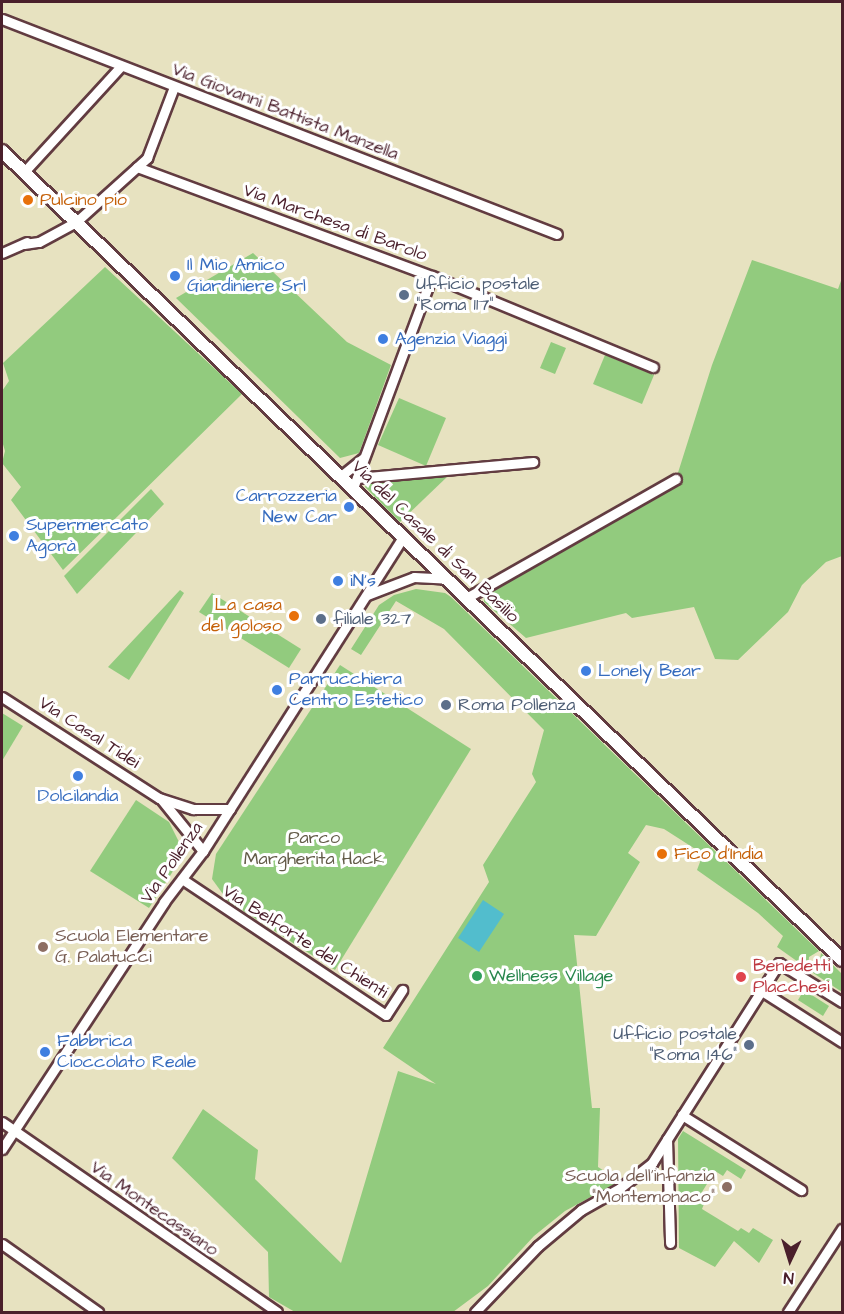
<!DOCTYPE html>
<html>
<head>
<meta charset="utf-8">
<style>
	body { margin:0 }
	#map { position:relative; width:844px; height:1314px; overflow:hidden; background:#e7e2c0; font-family:"Architects Daughter",sans-serif }
	div>[style] { position:absolute }
	.green>* { inset:0; background:#92cb7e }
	.water>* { inset:0; background:#52bdcd }
	.roads { filter:drop-shadow(2px 0 #623c41) drop-shadow(-2px 0 #623c41) drop-shadow(0 2px #623c41) drop-shadow(0 -2px #623c41) }
	.minor>* { height:9px; margin:-4.5px; padding:0 4.5px; transform-origin:4.5px; border-radius:4.5px; background:#fff }
	.tertiary>* { height:12px; margin:-6px; padding:0 6px; transform-origin:6px; border-radius:6px; background:#fff }
	.dots>* { width:16px; height:16px; translate:-50% -50%; box-sizing:border-box; border:3px solid #fff; border-radius:50% }
	span { translate:-50% -50%; white-space:nowrap; text-align:center; line-height:1.15; -webkit-text-stroke:6px #fff; paint-order:stroke }
	.street-label { font-size:18px; color:#4a1f2b }
	.food-label { font-size:18px; color:#c56008 }
	.left { translate:0 -50%; text-align:left }
	.right { translate:-100% -50%; text-align:right }
	.shop-label { font-size:18px; color:#366cbe }
	.service-label { font-size:18px; color:#4e5e75 }
	.park-label { font-size:18px; color:#635b48 }
	.education-label { font-size:18px; color:#785e54 }
	.health-label { font-size:18px; color:#be3a42 }
	.leisure-label { font-size:18px; color:#27864d }
	.frame { position:absolute; inset:0; border:3px solid #4a1f2b; pointer-events:none }
	.north { position:absolute; left:760px; top:1230px; width:60px; height:60px; -webkit-text-stroke:4px #fff; paint-order:stroke; rotate:184deg; font-size:16px; font-weight:700; line-height:24px; text-align:center; color:#4a1f2b }
	.north::after { content:''; display:block; margin:auto; width:21px; height:27px; background:#4a1f2b; clip-path:polygon(50% 0,100% 100%,50% 72%,0 100%) }
</style>
</head>
<body>
<div id="map">
	<div class="green">
		<i style="clip-path:polygon(253px 253px,347px 342px,391px 365px,359px 453px,340px 458px,176px 298px)"></i>
		<i style="clip-path:polygon(752px 260px,838px 289px,842px 278px,842px 556px,826px 562px,802px 585px,788px 612px,738px 660px,715px 659px,694px 607px,632px 618px,626px 613px,526px 638px,484px 602px,484px 594px,677px 486px,676px 479px,712px 365px)"></i>
		<i style="clip-path:polygon(105px 267px,242px 394px,63px 570px,11px 500px,21px 487px,2px 463px,5px 451px,2px 441px,2px 391px,9px 381px,3px 363px)"></i>
		<i style="clip-path:polygon(551px 342px,566px 348px,555px 374px,540px 368px)"></i>
		<i style="clip-path:polygon(605px 355px,654px 375px,642px 404px,593px 384px)"></i>
		<i style="clip-path:polygon(399px 398px,446px 418px,426px 466px,378px 445px)"></i>
		<i style="clip-path:polygon(448px 476px,400px 522px,365px 487px,367px 482px)"></i>
		<i style="clip-path:polygon(151px 489px,164px 504px,77px 594px,64px 576px)"></i>
		<i style="clip-path:polygon(416px 589px,445px 593px,451px 597px,819px 951px,809px 957px,808px 969px,777px 947px,783px 936px,758px 913px,697px 870px,703px 854px,664px 829px,646px 825px,628px 853px,640px 862px,596px 936px,574px 935px,592px 1108px,600px 1108px,598px 1167px,620px 1181px,565px 1211px,534px 1236px,488px 1286px,453px 1312px,295px 1312px,269px 1297px,268px 1252px,172px 1158px,203px 1109px,258px 1150px,255px 1179px,341px 1263px,398px 1071px,436px 1084px,383px 1048px,489px 882px,483px 865px,536px 782px,532px 774px,544px 730px,444px 629px,396px 601px,361px 655px,351px 649px,379px 605px,394px 595px)"></i>
		<i style="clip-path:polygon(180px 590px,184px 593px,129px 680px,108px 667px)"></i>
		<i style="clip-path:polygon(212px 593px,301px 649px,289px 668px,199px 612px)"></i>
		<i style="clip-path:polygon(340px 665px,471px 749px,335px 970px,228px 901px,212px 879px,216px 854px)"></i>
		<i style="clip-path:polygon(2px 713px,23px 726px,2px 761px)"></i>
		<i style="clip-path:polygon(136px 800px,169px 822px,179px 842px,177px 865px,149px 908px,90px 871px)"></i>
		<i style="clip-path:polygon(821px 953px,842px 974px,842px 992px,810px 971px,819px 965px)"></i>
		<i style="clip-path:polygon(804px 990px,829px 1006px,823px 1016px,798px 1000px)"></i>
		<i style="clip-path:polygon(683px 1131px,746px 1170px,741px 1179px,727px 1170px,723px 1176px,715px 1171px,697px 1200px,704px 1204px,702px 1209px,738px 1231px,741px 1228px,749px 1233px,753px 1228px,773px 1240px,759px 1263px,734px 1241px,715px 1267px,679px 1248px,678px 1139px)"></i>
	</div>
	<div class="water">
		<i style="clip-path:polygon(483px 900px,504px 914px,479px 952px,458px 938px)"></i>
	</div>
	<div class="roads">
		<div class="minor">
			<i style="left:2px;top:19px;width:595px;rotate:21.18deg"></i>
			<i style="left:137px;top:167px;width:314px;rotate:20.3deg"></i>
			<i style="left:432px;top:276px;width:239px;rotate:22.4deg"></i>
			<i style="left:24px;top:172px;width:144px;rotate:-47.5deg"></i>
			<i style="left:24px;top:244px;width:15px;rotate:-8deg"></i>
			<i style="left:39px;top:242px;width:42px;rotate:-28.4deg"></i>
			<i style="left:76px;top:222px;width:96px;rotate:-42deg"></i>
			<i style="left:147px;top:158px;width:76px;rotate:-69.2deg"></i>
			<i style="left:2px;top:253px;width:27px;rotate:-24deg"></i>
			<i style="left:341px;top:476px;width:28px;rotate:-39deg"></i>
			<i style="left:357px;top:478px;width:177px;rotate:-5.2deg"></i>
			<i style="left:353px;top:488px;width:226px;rotate:-69.6deg"></i>
			<i style="left:367px;top:595px;width:50px;rotate:-21deg"></i>
			<i style="left:414px;top:577px;width:34px;rotate:3deg"></i>
			<i style="left:468px;top:597px;width:239px;rotate:-29.6deg"></i>
			<i style="left:2px;top:697px;width:187px;rotate:32.8deg"></i>
			<i style="left:159px;top:798px;width:36px;rotate:18deg"></i>
			<i style="left:193px;top:809px;width:37px"></i>
			<i style="left:161px;top:799px;width:67px;rotate:51.1deg"></i>
			<i style="left:182px;top:879px;width:245px;rotate:33.7deg"></i>
			<i style="left:386px;top:1015px;width:30px;rotate:-57deg"></i>
			<i style="left:762px;top:991px;width:95px;rotate:32.5deg"></i>
			<i style="left:682px;top:1115px;width:141px;rotate:32.2deg"></i>
			<i style="left:2px;top:1122px;width:334px;rotate:34.6deg"></i>
			<i style="left:667px;top:1139px;width:104px;rotate:88.3deg"></i>
			<i style="left:2px;top:1149px;width:295px;rotate:-56.7deg"></i>
			<i style="left:164px;top:902px;width:64px;rotate:-52.6deg"></i>
			<i style="left:203px;top:851px;width:372px;rotate:-57.5deg"></i>
			<i style="left:2px;top:1244px;width:118px;rotate:35.3deg"></i>
			<i style="left:475px;top:1312px;width:91px;rotate:-46.3deg"></i>
			<i style="left:538px;top:1246px;width:56px;rotate:-39.9deg"></i>
			<i style="left:581px;top:1210px;width:45px;rotate:-29.4deg"></i>
			<i style="left:620px;top:1188px;width:41px;rotate:-38deg"></i>
			<i style="left:652px;top:1163px;width:237px;rotate:-57.6deg"></i>
			<i style="left:779px;top:963px;width:74px;rotate:31.8deg"></i>
			<i style="left:788px;top:1312px;width:99px;rotate:-57deg"></i>
		</div>
		<div class="tertiary">
			<i style="left:2px;top:151px;width:1166px;rotate:43.92deg"></i>
		</div>
	</div>
	<div class="dots">
		<i style="left:28px;top:200px;background:#e8710a"></i>
		<i style="left:175px;top:276px;background:#3f7fe0"></i>
		<i style="left:404px;top:295px;background:#5c6f8a"></i>
		<i style="left:383px;top:339px;background:#3f7fe0"></i>
		<i style="left:349px;top:507px;background:#3f7fe0"></i>
		<i style="left:14px;top:536px;background:#3f7fe0"></i>
		<i style="left:338px;top:581px;background:#3f7fe0"></i>
		<i style="left:294px;top:616px;background:#e8710a"></i>
		<i style="left:321px;top:619px;background:#5c6f8a"></i>
		<i style="left:586px;top:671px;background:#3f7fe0"></i>
		<i style="left:277px;top:690px;background:#3f7fe0"></i>
		<i style="left:446px;top:705px;background:#5c6f8a"></i>
		<i style="left:78px;top:776px;background:#3f7fe0"></i>
		<i style="left:662px;top:854px;background:#e8710a"></i>
		<i style="left:43px;top:947px;background:#8d6e63"></i>
		<i style="left:477px;top:976px;background:#2e9e5b"></i>
		<i style="left:741px;top:977px;background:#e0444e"></i>
		<i style="left:749px;top:1045px;background:#5c6f8a"></i>
		<i style="left:45px;top:1052px;background:#3f7fe0"></i>
		<i style="left:727px;top:1187px;background:#8d6e63"></i>
	</div>
	<div class="street-label">
		<span style="left:285px;top:112px;rotate:21deg">Via Giovanni Battista Manzella</span>
		<span style="left:335px;top:223px;rotate:20deg">Via Marchesa di Barolo</span>
		<span style="left:435px;top:542px;rotate:44deg">Via del Casale di San Basilio</span>
		<span style="left:89px;top:733px;rotate:33deg">Via Casal Tidei</span>
		<span style="left:172px;top:863px;rotate:-55deg">Via Pollenza</span>
		<span style="left:305px;top:942px;rotate:33deg">Via Belforte del Chienti</span>
		<span style="left:154px;top:1209px;rotate:35deg">Via Montecassiano</span>
	</div>
	<div class="food-label">
		<span class="left" style="left:40px;top:200px">Pulcino pio</span>
		<span class="right" style="left:282px;top:616px">La casa<br>del goloso</span>
		<span class="left" style="left:674px;top:854px">Fico d'India</span>
	</div>
	<div class="shop-label">
		<span class="left" style="left:187px;top:276px">Il Mio Amico<br>Giardiniere Srl</span>
		<span class="left" style="left:395px;top:339px">Agenzia Viaggi</span>
		<span class="right" style="left:337px;top:507px">Carrozzeria<br>New Car</span>
		<span class="left" style="left:26px;top:536px">Supermercato<br>Agorà</span>
		<span class="left" style="left:350px;top:581px">iN's</span>
		<span class="left" style="left:598px;top:671px">Lonely Bear</span>
		<span class="left" style="left:289px;top:690px">Parrucchiera<br>Centro Estetico</span>
		<span style="left:78px;top:796px">Dolcilandia</span>
		<span class="left" style="left:57px;top:1052px">Fabbrica<br>Cioccolato Reale</span>
	</div>
	<div class="service-label">
		<span class="left" style="left:416px;top:295px">Ufficio postale<br>"Roma 117"</span>
		<span class="left" style="left:333px;top:619px">filiale 327</span>
		<span class="left" style="left:458px;top:705px">Roma Pollenza</span>
		<span class="right" style="left:737px;top:1045px">Ufficio postale<br>"Roma 146"</span>
	</div>
	<div class="park-label">
		<span style="left:314px;top:849px">Parco<br>Margherita Hack</span>
	</div>
	<div class="education-label">
		<span class="left" style="left:55px;top:947px">Scuola Elementare<br>G. Palatucci</span>
		<span class="right" style="left:715px;top:1187px">Scuola dell’infanzia<br>“Montemonaco”</span>
	</div>
	<div class="health-label">
		<span class="left" style="left:753px;top:977px">Benedetti<br>Placchesi</span>
	</div>
	<div class="leisure-label">
		<span class="left" style="left:489px;top:976px">Wellness Village</span>
	</div>
	<div class="frame"></div>
	<div class="north">N</div>
</div>
</body>
</html>
